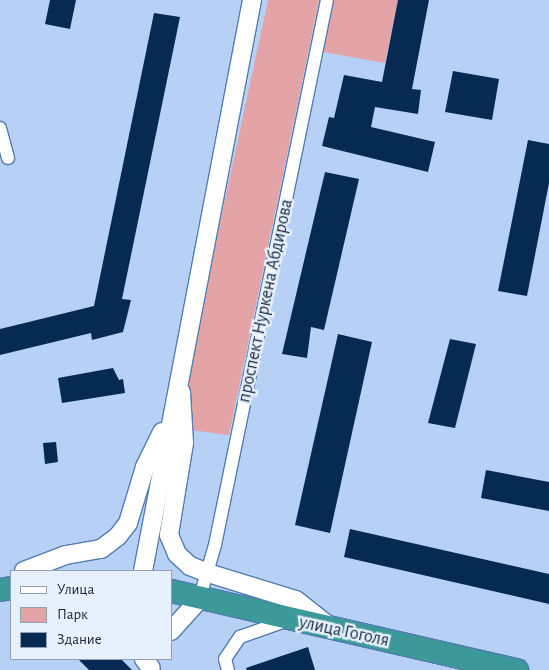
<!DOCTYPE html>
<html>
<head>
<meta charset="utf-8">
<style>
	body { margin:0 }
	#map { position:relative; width:549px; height:670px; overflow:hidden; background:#b6d1f5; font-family:"Alegreya Sans",sans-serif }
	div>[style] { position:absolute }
	.green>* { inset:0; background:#e4a3a7 }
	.building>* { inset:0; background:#072a53 }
	.roads { filter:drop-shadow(1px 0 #527cb2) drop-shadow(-1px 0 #527cb2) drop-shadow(0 1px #527cb2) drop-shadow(0 -1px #527cb2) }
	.street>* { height:12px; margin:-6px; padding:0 6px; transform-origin:6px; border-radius:6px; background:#fff }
	.secondary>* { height:18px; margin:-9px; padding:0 9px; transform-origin:9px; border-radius:9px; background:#fff }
	.highway>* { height:22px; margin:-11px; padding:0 11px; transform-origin:11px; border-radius:11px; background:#3c9899 }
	span { translate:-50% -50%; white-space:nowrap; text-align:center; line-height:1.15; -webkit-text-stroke:5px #e7f1fd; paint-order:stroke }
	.street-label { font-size:18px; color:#14253c }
	.legend { position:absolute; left:10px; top:570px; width:162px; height:90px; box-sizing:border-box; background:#e7f1fd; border:1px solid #939fb0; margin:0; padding:6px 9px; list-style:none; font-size:15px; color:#14253c }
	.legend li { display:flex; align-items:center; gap:10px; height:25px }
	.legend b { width:25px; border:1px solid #939fb0 }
</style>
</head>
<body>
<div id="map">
	<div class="green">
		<i style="clip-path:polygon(268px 0,319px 0,229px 435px,191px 430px,187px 376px)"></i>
		<i style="clip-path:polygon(334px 0,398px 0,385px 63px,323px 52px)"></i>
	</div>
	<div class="building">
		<i style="clip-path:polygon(50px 0,76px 0,70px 29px,45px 24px)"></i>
		<i style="clip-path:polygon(398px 0,429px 0,412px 89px,421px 90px,418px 114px,375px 107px,371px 127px,435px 142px,428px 172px,322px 146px,329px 117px,334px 118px,344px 75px,382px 82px)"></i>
		<i style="clip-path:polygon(154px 13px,180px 17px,122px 299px,131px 300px,123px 332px,92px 340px,91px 333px,0 355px,0 329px,94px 306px)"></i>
		<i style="clip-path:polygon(453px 71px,499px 79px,492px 120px,445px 112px)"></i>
		<i style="clip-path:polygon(528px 140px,549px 144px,549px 183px,527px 296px,498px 291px)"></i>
		<i style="clip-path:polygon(325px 172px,359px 179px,324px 330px,311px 327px,307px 358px,282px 354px)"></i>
		<i style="clip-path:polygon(338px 334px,372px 342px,330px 533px,295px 525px)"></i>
		<i style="clip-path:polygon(450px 339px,476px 344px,455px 428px,428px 423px)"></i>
		<i style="clip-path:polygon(113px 368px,119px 380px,123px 379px,125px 393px,62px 403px,58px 378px)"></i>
		<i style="clip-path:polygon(56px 442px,58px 462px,45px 464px,43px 443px)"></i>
		<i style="clip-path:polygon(486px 470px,549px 482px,549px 511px,481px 498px)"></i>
		<i style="clip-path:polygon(350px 529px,549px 574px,549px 604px,344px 557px)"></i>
		<i style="clip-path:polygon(308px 647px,315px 670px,247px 670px,246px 668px)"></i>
		<i style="clip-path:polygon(78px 659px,121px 659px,132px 670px,89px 670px)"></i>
	</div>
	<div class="roads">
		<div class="street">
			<i style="left:0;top:128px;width:31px;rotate:75deg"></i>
			<i style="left:199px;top:600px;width:57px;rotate:-73.8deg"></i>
			<i style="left:215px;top:545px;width:556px;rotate:-78.39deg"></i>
			<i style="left:228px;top:670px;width:11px;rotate:-105deg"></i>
			<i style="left:225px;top:659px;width:27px;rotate:-56deg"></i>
			<i style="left:240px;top:637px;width:51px;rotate:-19.5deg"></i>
		</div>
		<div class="secondary">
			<i style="left:181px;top:392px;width:51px;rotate:86.6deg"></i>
			<i style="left:184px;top:443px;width:93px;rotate:99.3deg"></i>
			<i style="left:169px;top:535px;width:21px;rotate:67deg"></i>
			<i style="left:177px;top:554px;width:18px;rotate:43deg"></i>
			<i style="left:190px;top:566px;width:19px;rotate:21deg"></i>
			<i style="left:208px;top:573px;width:92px;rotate:17.1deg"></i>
			<i style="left:296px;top:600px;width:42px;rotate:38.2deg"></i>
			<i style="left:24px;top:571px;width:45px;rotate:-20.9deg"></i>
			<i style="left:66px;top:555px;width:36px;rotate:-10deg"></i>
			<i style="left:101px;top:549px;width:21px;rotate:-37deg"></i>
			<i style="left:118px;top:536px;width:16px;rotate:-52deg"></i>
			<i style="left:128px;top:523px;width:59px;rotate:-73.1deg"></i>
			<i style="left:145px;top:467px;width:39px;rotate:-64deg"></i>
			<i style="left:143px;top:571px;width:581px;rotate:-79.19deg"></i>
			<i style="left:171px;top:631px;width:42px;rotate:-47.9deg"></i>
			<i style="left:144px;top:659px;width:11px;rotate:52deg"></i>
		</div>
		<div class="highway">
			<i style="left:0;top:590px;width:11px;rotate:-10deg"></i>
			<i style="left:171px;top:591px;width:355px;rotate:12.9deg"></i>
		</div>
	</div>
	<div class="street-label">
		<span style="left:266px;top:301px;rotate:-78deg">проспект Нуркена Абдирова</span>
		<span style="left:344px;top:632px;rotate:12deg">улица Гоголя</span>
	</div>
	<ul class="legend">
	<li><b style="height:6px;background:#fff"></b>Улица</li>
	<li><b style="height:14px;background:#e4a3a7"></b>Парк</li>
	<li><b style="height:14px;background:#072a53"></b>Здание</li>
	</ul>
</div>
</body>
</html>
